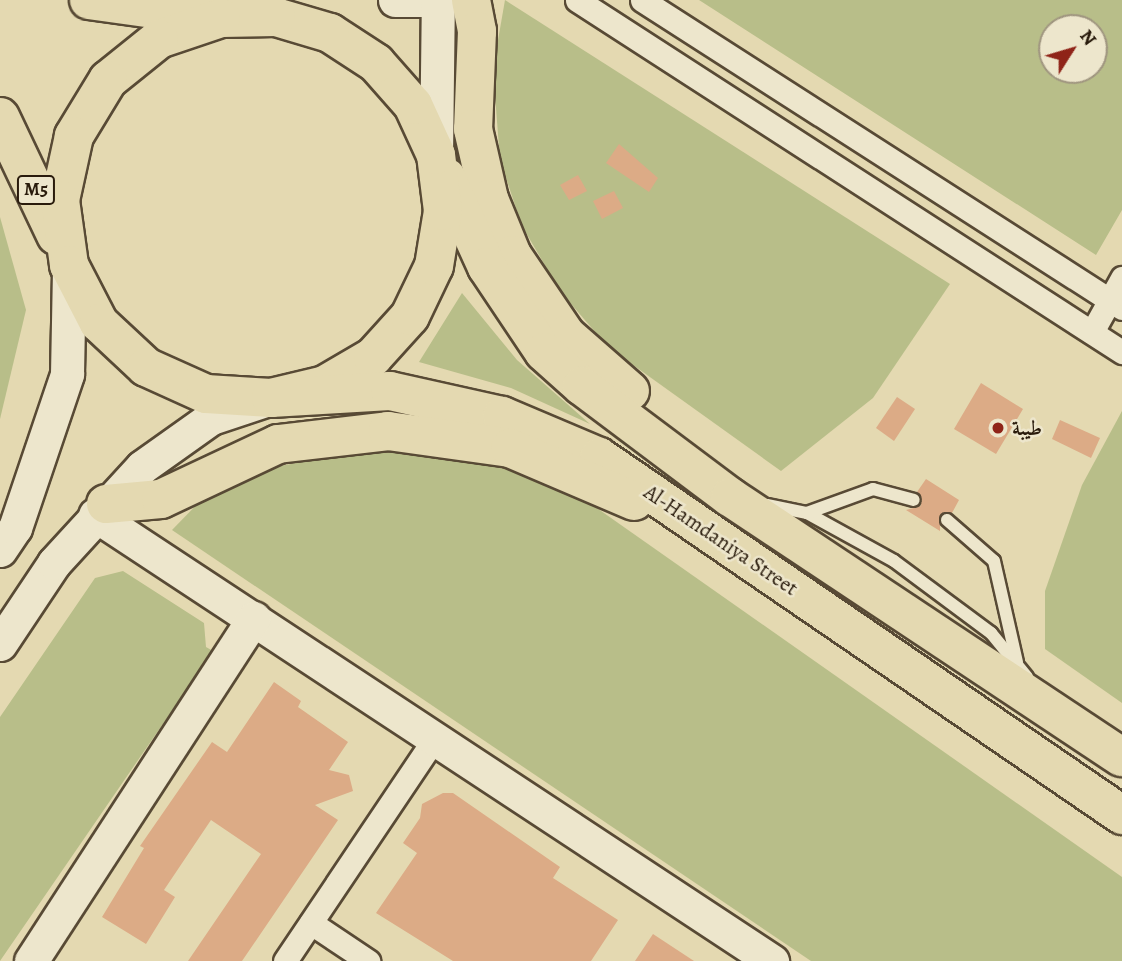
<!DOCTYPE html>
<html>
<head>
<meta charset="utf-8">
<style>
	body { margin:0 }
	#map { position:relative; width:1122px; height:961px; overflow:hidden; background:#e4d9b1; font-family:Alegreya,Amiri,serif }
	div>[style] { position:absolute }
	.green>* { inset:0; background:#b8be89 }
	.building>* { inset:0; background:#dcab86 }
	.roads { filter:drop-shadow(2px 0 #584a35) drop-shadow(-2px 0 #584a35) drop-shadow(0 2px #584a35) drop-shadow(0 -2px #584a35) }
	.lane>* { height:12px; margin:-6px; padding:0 6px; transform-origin:6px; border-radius:6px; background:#ede6cc }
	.street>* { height:23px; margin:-11.5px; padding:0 11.5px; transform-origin:11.5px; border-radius:11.5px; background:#ede6cc }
	.secondary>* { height:33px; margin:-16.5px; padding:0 16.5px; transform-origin:16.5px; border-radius:16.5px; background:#ede6cc }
	.highway>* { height:38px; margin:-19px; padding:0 19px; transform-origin:19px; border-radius:19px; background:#e4d9b1 }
	.dots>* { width:19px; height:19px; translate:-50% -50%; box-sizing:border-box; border:4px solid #ede6cc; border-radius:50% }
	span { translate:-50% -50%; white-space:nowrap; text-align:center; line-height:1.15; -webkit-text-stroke:5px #ede6cc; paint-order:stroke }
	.shield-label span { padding:2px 5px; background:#ede6cc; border:2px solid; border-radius:5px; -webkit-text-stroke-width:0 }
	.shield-label { font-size:19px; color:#291b0c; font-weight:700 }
	.poi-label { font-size:21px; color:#291b0c; font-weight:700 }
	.left { translate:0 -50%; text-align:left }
	.street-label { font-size:21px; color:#291b0c }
	.north { position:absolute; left:1038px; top:14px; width:70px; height:70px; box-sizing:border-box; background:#ede6cc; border:2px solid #9f957f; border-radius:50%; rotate:53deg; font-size:19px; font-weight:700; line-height:28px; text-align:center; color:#291b0c }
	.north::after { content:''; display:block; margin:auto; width:24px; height:32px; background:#8f2418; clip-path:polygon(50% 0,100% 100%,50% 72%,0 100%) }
</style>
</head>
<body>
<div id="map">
	<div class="green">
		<i style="clip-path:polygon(505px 0,950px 284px,873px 398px,781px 471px,608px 347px,560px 291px,522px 226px,500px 160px,493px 69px)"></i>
		<i style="clip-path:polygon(evenodd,699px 0,1122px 0,1122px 210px,1096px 255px,699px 0,1052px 28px,1094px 28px,1094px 70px,1052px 70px,1052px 28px)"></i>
		<i style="clip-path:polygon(0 217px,26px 310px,0 419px)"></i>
		<i style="clip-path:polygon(462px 293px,517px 360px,590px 424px,511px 388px,419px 362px)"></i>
		<i style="clip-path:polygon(1122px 411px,1122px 703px,1045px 649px,1045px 591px,1082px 485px)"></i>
		<i style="clip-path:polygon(372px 450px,462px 457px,519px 471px,584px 499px,1122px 877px,1122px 961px,811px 961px,172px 530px,209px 492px,262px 469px)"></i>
		<i style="clip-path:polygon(123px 571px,204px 623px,206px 647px,213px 651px,0 961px,0 717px,95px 578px)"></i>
	</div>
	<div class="building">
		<i style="clip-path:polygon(619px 144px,658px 178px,649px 192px,606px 163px)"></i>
		<i style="clip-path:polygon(578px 175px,587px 191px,569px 200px,560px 185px)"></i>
		<i style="clip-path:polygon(614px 191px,623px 208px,602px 219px,593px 201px)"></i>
		<i style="clip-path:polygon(981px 383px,1023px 409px,996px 454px,954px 429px)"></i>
		<i style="clip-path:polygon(897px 397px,915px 409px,894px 441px,876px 428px)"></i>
		<i style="clip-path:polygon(1060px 420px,1100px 438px,1091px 458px,1052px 439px)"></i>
		<i style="clip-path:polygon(926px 479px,959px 500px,952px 513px,940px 515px,940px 531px,906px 510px,921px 506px,917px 492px)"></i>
		<i style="clip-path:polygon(274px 682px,301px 701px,298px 707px,348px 742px,329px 770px,349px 775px,353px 791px,315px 805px,338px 820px,242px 961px,188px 961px,261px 854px,211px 820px,164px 890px,175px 897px,146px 944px,102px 917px,144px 848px,140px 846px,212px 742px,227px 752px)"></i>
		<i style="clip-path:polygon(443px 793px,453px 793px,560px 867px,553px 878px,618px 920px,591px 961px,453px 961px,376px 913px,417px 853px,403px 843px,420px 818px,422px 804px)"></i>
		<i style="clip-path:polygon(653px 934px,694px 961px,635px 961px)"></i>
	</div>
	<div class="roads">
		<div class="lane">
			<i style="left:767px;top:505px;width:41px;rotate:11.3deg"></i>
			<i style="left:807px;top:513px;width:99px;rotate:28.9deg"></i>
			<i style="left:894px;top:561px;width:121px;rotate:36.6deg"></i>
			<i style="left:991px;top:633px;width:57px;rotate:50.7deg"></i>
			<i style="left:807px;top:513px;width:70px;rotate:-20deg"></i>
			<i style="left:873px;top:489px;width:42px;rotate:15deg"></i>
			<i style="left:947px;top:520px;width:62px;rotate:41.1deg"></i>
			<i style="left:994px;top:561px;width:104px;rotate:77.2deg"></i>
		</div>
		<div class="street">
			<i style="left:577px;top:0;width:649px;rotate:32.86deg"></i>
			<i style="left:642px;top:0;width:570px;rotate:32.69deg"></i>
			<i style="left:1092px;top:332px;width:62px;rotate:-60.9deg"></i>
			<i style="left:311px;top:923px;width:69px;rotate:33.7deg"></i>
			<i style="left:285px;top:961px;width:269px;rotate:-56.1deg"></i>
		</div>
		<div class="secondary">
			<i style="left:395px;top:0;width:26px"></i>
			<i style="left:436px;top:155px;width:155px;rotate:-89.3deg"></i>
			<i style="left:95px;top:515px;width:811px;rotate:33.38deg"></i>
			<i style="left:0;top:550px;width:27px;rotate:-56deg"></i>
			<i style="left:15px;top:528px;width:163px;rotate:-71.3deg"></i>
			<i style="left:67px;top:374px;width:109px;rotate:-88.9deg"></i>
			<i style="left:0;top:644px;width:97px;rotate:-56.3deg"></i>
			<i style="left:54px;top:563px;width:130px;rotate:-47.5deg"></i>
			<i style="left:142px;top:467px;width:85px;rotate:-35.4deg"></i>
			<i style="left:211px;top:418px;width:57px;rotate:-18.4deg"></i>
			<i style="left:31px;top:961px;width:409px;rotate:-57deg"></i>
		</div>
		<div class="highway">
			<i style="left:89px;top:0;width:124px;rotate:7.9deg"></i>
			<i style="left:471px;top:0;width:32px;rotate:79deg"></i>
			<i style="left:477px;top:31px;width:98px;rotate:92.3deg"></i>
			<i style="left:473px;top:129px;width:72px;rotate:77.1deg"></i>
			<i style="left:489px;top:199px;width:61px;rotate:67.7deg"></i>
			<i style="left:512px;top:255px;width:97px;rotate:56deg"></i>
			<i style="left:566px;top:335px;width:85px;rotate:41.2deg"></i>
			<i style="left:0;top:117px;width:131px;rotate:64.6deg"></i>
			<i style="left:446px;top:177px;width:99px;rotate:65.5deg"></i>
			<i style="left:487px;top:267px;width:102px;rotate:56.2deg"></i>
			<i style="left:544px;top:352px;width:51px;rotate:41.8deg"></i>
			<i style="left:582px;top:386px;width:185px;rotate:36.9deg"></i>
			<i style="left:730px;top:497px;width:470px;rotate:33.6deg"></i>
			<i style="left:271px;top:398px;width:56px;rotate:-13.5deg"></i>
			<i style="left:325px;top:385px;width:56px;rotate:-30.3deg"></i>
			<i style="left:373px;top:357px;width:55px;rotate:-47.9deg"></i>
			<i style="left:410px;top:316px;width:55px;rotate:-64.4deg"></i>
			<i style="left:434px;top:266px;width:56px;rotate:-80.7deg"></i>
			<i style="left:443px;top:211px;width:56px;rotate:-97.1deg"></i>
			<i style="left:436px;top:155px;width:55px;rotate:-114.7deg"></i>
			<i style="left:413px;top:105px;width:56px;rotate:-131.4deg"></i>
			<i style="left:376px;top:63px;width:55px;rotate:-146.9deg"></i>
			<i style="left:330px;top:33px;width:56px;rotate:-163.5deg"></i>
			<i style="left:276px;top:17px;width:55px;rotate:179deg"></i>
			<i style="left:221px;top:18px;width:65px;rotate:161.3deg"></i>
			<i style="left:159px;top:39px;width:65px;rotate:141.2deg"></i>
			<i style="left:108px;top:80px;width:66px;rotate:121.3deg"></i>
			<i style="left:74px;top:136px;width:66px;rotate:102.3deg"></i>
			<i style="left:60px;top:200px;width:66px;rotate:82.1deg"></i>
			<i style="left:69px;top:265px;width:65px;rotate:62.7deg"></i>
			<i style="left:99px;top:323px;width:64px;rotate:43.1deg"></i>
			<i style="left:146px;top:367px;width:66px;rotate:24.2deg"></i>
			<i style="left:206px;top:394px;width:65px;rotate:3.5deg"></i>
			<i style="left:271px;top:398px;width:119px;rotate:-3.4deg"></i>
			<i style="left:390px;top:391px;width:115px;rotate:12.6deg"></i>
			<i style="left:502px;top:416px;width:105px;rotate:22.9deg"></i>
			<i style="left:599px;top:457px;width:634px;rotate:34.39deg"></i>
			<i style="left:106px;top:504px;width:55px;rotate:-5.2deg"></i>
			<i style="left:161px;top:499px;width:129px;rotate:-25.2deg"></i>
			<i style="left:278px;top:444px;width:111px;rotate:-6.7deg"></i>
			<i style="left:388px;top:431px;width:123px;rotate:7.9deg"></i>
			<i style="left:510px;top:448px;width:135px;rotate:23.1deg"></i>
		</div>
	</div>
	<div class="dots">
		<i style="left:998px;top:428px;background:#8f2418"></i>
	</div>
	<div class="shield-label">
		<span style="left:36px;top:190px">M5</span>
	</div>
	<div class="poi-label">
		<span class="left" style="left:1012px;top:428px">طيبة</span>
	</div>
	<div class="street-label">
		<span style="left:721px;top:540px;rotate:34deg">Al-Hamdaniya Street</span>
	</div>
	<div class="north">N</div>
</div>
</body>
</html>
